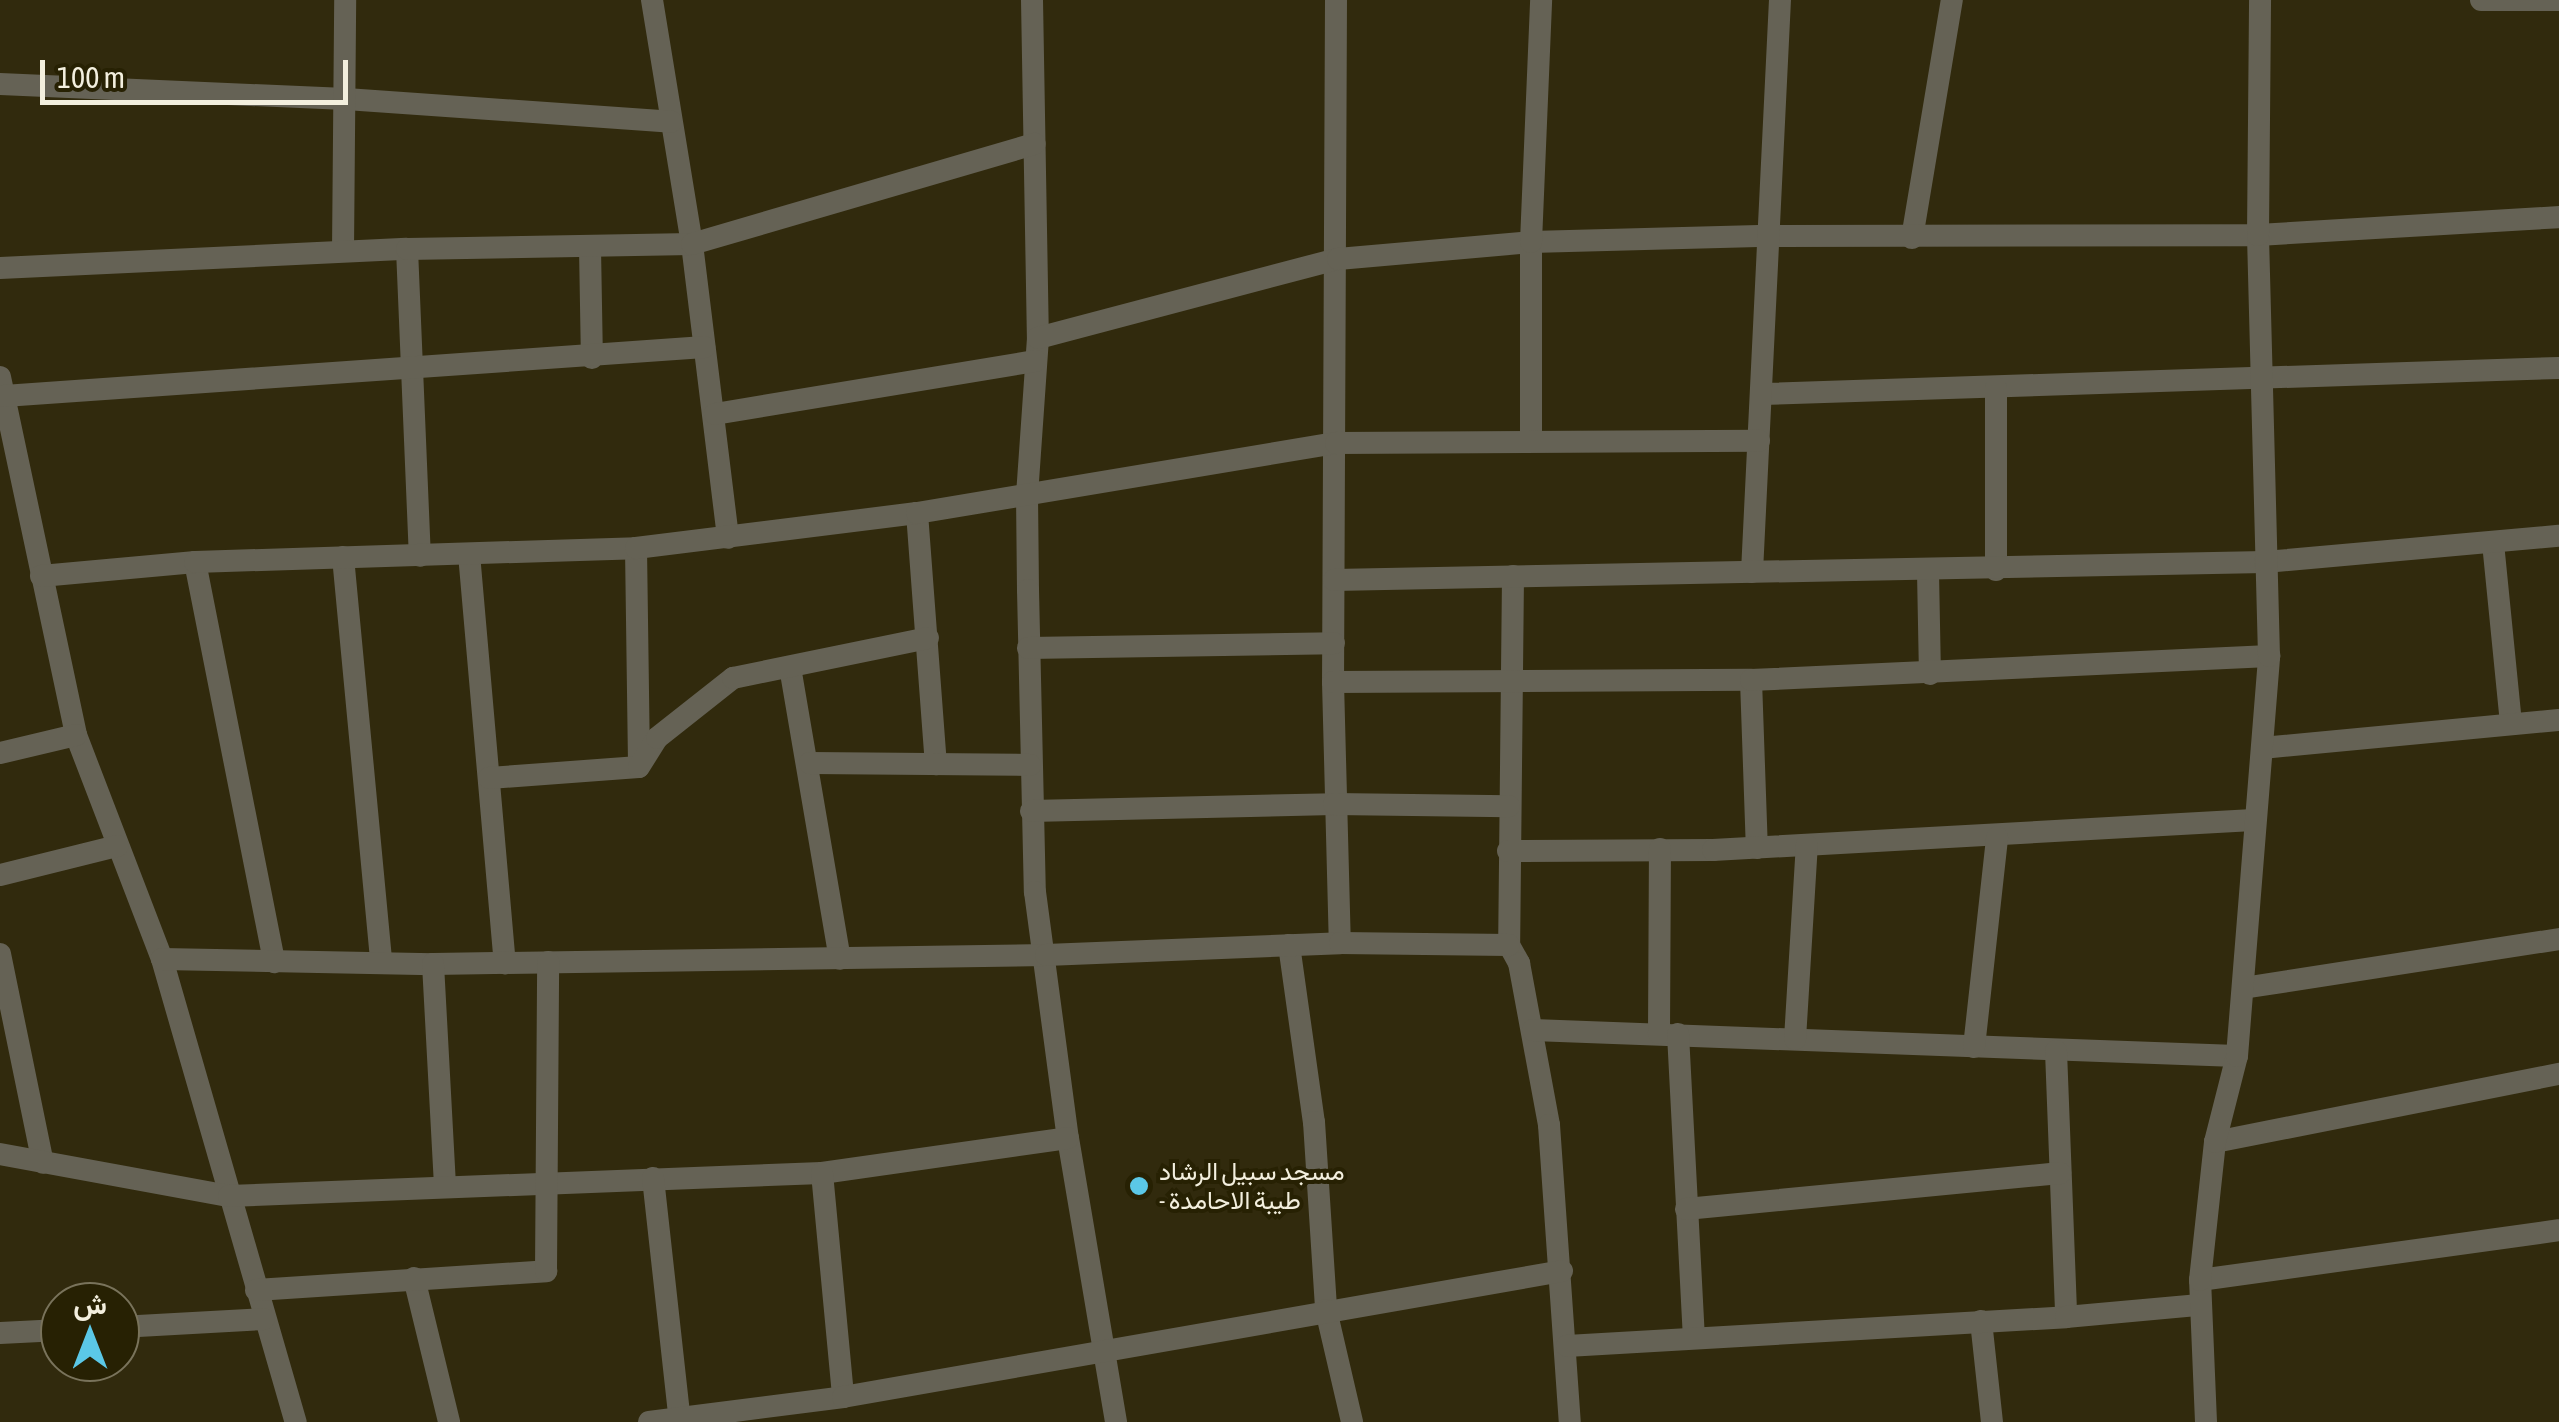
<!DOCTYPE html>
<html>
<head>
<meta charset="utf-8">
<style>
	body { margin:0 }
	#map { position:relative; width:2559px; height:1422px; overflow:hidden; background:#312a0d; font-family:"Asap Condensed",Vazirmatn,sans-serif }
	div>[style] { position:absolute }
	.street>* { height:22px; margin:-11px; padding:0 11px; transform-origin:11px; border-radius:11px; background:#656255 }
	.dots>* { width:28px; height:28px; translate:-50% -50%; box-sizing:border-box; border:5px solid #272103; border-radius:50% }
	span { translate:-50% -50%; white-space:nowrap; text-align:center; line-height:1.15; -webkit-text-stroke:8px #272103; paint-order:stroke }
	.poi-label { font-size:25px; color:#f3efde }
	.left { translate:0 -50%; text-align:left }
	.north { position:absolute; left:40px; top:1282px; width:100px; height:100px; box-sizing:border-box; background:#272103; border:2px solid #79735b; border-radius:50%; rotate:0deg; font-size:28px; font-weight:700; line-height:40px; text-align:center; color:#f3efde }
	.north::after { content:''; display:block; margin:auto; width:35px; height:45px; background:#5bc8e7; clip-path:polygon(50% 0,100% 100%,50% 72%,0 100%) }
	.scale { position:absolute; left:40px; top:60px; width:308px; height:45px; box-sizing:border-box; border:5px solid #f3efde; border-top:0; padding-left:12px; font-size:30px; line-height:35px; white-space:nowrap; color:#f3efde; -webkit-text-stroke:8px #272103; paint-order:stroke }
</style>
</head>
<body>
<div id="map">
	<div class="street">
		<i style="left:652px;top:0;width:247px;rotate:80.7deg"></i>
		<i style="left:692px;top:244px;width:296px;rotate:83deg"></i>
		<i style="left:1032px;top:0;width:338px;rotate:89deg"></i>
		<i style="left:1038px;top:338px;width:157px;rotate:94deg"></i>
		<i style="left:1027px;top:495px;width:95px;rotate:89.4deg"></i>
		<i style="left:1028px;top:590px;width:302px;rotate:88.7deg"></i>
		<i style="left:1035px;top:892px;width:248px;rotate:82.4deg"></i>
		<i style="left:1068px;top:1138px;width:288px;rotate:80.4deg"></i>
		<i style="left:1336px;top:0;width:682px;rotate:90.25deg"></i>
		<i style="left:1333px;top:682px;width:261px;rotate:88.5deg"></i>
		<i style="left:2481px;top:0;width:78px"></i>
		<i style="left:0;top:84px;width:346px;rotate:2.5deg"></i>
		<i style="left:346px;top:99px;width:326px;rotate:4deg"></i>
		<i style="left:1912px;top:238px;width:241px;rotate:-80.5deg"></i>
		<i style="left:590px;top:248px;width:110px;rotate:89deg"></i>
		<i style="left:407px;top:249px;width:307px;rotate:87.6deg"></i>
		<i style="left:343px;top:251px;width:251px;rotate:-89.5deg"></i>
		<i style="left:0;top:268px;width:407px;rotate:-2.7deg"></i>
		<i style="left:407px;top:249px;width:285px;rotate:-1deg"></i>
		<i style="left:692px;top:244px;width:357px;rotate:-16.3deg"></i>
		<i style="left:1038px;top:338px;width:310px;rotate:-14.8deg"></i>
		<i style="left:1338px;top:259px;width:194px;rotate:-5deg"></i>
		<i style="left:1531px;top:242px;width:237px;rotate:-1.5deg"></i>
		<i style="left:1768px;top:236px;width:490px;rotate:-0.1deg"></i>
		<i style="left:2258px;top:235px;width:302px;rotate:-3.4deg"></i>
		<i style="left:0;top:377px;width:366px;rotate:78deg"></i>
		<i style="left:76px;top:735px;width:240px;rotate:69deg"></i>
		<i style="left:162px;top:959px;width:482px;rotate:73.9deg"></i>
		<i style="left:1762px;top:394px;width:797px;rotate:-1.87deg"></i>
		<i style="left:4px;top:396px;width:702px;rotate:-4deg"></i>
		<i style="left:715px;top:414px;width:325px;rotate:-9.4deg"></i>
		<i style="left:1531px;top:439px;width:197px;rotate:-90deg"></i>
		<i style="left:1531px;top:242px;width:242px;rotate:-87.6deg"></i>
		<i style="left:917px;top:513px;width:252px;rotate:85.7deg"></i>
		<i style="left:2493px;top:543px;width:181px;rotate:84.3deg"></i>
		<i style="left:636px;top:548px;width:217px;rotate:89.2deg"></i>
		<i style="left:469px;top:554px;width:411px;rotate:85deg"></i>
		<i style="left:343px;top:557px;width:406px;rotate:84.6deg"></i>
		<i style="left:195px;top:562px;width:408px;rotate:78.8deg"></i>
		<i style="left:1996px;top:570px;width:182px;rotate:-90deg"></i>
		<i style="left:1752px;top:572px;width:573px;rotate:-87.2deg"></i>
		<i style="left:1928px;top:572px;width:102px;rotate:88.9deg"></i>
		<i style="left:41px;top:576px;width:155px;rotate:-5.2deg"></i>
		<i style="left:195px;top:562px;width:441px;rotate:-1.8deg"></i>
		<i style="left:636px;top:548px;width:283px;rotate:-7.1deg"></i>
		<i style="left:917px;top:513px;width:425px;rotate:-9.5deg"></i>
		<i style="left:1336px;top:443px;width:423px;rotate:-0.3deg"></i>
		<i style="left:1513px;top:576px;width:369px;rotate:90.6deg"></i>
		<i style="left:1509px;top:945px;width:21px;rotate:61deg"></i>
		<i style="left:1519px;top:963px;width:165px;rotate:79.5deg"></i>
		<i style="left:1549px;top:1125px;width:298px;rotate:86deg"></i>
		<i style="left:1334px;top:580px;width:931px;rotate:-1.11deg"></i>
		<i style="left:2265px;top:562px;width:295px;rotate:-5.1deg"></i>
		<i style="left:1028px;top:648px;width:306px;rotate:-0.9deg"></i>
		<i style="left:790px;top:667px;width:296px;rotate:80.3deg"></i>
		<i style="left:1751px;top:680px;width:168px;rotate:88deg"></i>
		<i style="left:1333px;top:682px;width:418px;rotate:-0.3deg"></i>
		<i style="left:1751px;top:680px;width:519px;rotate:-2.65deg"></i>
		<i style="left:2262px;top:748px;width:298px;rotate:-5.4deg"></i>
		<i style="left:0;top:753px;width:78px;rotate:-13.3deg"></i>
		<i style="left:810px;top:763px;width:220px;rotate:0.5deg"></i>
		<i style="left:489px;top:778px;width:150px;rotate:-4.2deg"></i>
		<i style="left:639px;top:767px;width:34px;rotate:-58deg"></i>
		<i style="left:657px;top:738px;width:97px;rotate:-38.3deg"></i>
		<i style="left:733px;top:678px;width:199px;rotate:-11.6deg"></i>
		<i style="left:1031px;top:811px;width:303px;rotate:-1.3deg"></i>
		<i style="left:1334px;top:804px;width:175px;rotate:0.7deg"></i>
		<i style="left:1508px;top:851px;width:205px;rotate:-0.3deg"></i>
		<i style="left:1713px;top:850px;width:541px;rotate:-3.18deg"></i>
		<i style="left:0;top:875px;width:121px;rotate:-13.9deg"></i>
		<i style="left:1289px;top:945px;width:179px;rotate:82deg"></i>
		<i style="left:1314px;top:1122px;width:188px;rotate:86.3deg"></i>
		<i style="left:1326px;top:1310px;width:115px;rotate:76.9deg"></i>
		<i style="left:0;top:954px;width:213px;rotate:78.4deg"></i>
		<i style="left:162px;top:959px;width:271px;rotate:1.1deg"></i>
		<i style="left:433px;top:964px;width:613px;rotate:-0.84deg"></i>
		<i style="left:1046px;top:955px;width:294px;rotate:-2.3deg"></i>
		<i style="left:1340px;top:943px;width:169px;rotate:0.7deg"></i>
		<i style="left:433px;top:964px;width:223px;rotate:86.9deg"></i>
		<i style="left:2243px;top:988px;width:320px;rotate:-8.8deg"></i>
		<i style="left:1533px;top:1030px;width:704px;rotate:2.12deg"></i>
		<i style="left:1659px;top:1033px;width:184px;rotate:-89.7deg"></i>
		<i style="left:1678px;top:1034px;width:302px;rotate:87deg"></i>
		<i style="left:1795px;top:1039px;width:194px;rotate:-86.5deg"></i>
		<i style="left:1974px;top:1047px;width:211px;rotate:-83.7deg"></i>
		<i style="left:2056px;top:1051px;width:266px;rotate:87.8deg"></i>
		<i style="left:2215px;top:1142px;width:351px;rotate:-11.2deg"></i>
		<i style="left:0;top:1154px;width:233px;rotate:10.4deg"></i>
		<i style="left:229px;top:1196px;width:593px;rotate:-2.22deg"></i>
		<i style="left:822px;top:1173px;width:248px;rotate:-8.1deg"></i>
		<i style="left:822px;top:1173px;width:225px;rotate:84.6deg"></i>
		<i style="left:653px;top:1178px;width:245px;rotate:83.7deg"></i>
		<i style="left:1686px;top:1209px;width:376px;rotate:-5.5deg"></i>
		<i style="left:414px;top:1278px;width:148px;rotate:76.3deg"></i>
		<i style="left:2200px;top:1280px;width:362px;rotate:-7.9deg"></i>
		<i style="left:256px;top:1290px;width:291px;rotate:-3.7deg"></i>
		<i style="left:546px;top:1271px;width:309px;rotate:-89.6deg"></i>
		<i style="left:1981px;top:1321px;width:102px;rotate:83.8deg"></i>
		<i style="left:120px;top:1327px;width:144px;rotate:-3.2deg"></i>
		<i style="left:0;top:1333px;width:60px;rotate:-2.9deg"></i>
		<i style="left:1567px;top:1346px;width:500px;rotate:-3.3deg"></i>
		<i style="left:2066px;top:1317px;width:134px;rotate:-5.2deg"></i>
		<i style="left:649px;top:1422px;width:196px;rotate:-7.3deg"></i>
		<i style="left:843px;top:1397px;width:730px;rotate:-9.94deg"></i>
		<i style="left:2206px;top:1422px;width:142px;rotate:-92.4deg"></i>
		<i style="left:2200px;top:1280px;width:139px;rotate:-83.8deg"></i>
		<i style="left:2215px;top:1142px;width:89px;rotate:-75.7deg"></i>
		<i style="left:2237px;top:1056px;width:401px;rotate:-85.4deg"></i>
		<i style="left:2269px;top:656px;width:421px;rotate:-91.5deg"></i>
		<i style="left:2258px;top:235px;width:235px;rotate:-89.5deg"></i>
	</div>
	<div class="dots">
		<i style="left:1139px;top:1186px;background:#5bc8e7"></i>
	</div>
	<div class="poi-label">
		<span class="left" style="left:1159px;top:1186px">مسجد سبيل الرشاد<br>- طيبة الاحامدة</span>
	</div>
	<div class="north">ش</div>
	<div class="scale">100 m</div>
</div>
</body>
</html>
